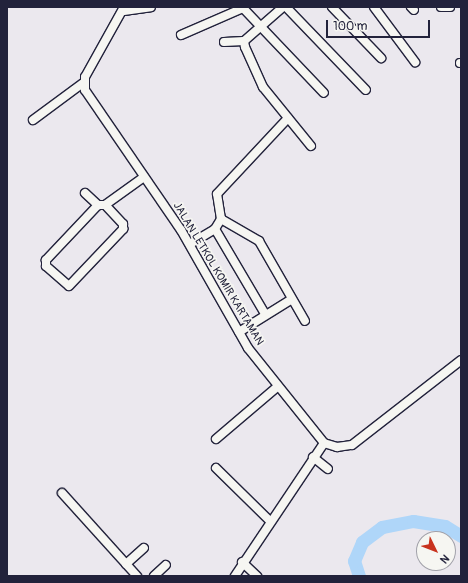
<!DOCTYPE html>
<html>
<head>
<meta charset="utf-8">
<style>
	body { margin:0 }
	#map { position:relative; width:468px; height:583px; overflow:hidden; background:#ebe8ee; font-family:Pangolin,sans-serif }
	div>[style] { position:absolute }
	.river>* { height:13px; margin:-6.5px; padding:0 6.5px; transform-origin:6.5px; border-radius:6.5px; background:#afd6f9 }
	.roads { filter:drop-shadow(1px 0 #22223b) drop-shadow(-1px 0 #22223b) drop-shadow(0 1px #22223b) drop-shadow(0 -1px #22223b) }
	.street>* { height:8px; margin:-4px; padding:0 4px; transform-origin:4px; border-radius:4px; background:#f6f6f2 }
	span { translate:-50% -50%; white-space:nowrap; text-align:center; line-height:1.15; -webkit-text-stroke:3.5px #f6f6f2; paint-order:stroke }
	.street-label { font-size:11px; color:#22223b }
	.frame { position:absolute; inset:0; border:8px solid #22223b; pointer-events:none }
	.north { position:absolute; left:416px; top:531px; width:40px; height:40px; box-sizing:border-box; background:#f6f6f2; border:1px solid #a1a1a9; border-radius:50%; rotate:133deg; font-size:11px; font-weight:700; line-height:16px; text-align:center; color:#22223b }
	.north::after { content:''; display:block; margin:auto; width:14px; height:18px; background:#c8321e; clip-path:polygon(50% 0,100% 100%,50% 72%,0 100%) }
	.scale { position:absolute; left:326px; top:20px; width:104px; height:18px; box-sizing:border-box; border:2px solid #22223b; border-top:0; padding-left:5px; font-size:12px; line-height:14px; white-space:nowrap; color:#22223b; -webkit-text-stroke:3px #f6f6f2; paint-order:stroke }
</style>
</head>
<body>
<div id="map">
	<div class="river">
		<i style="left:359px;top:576px;width:16px;rotate:-108deg"></i>
		<i style="left:354px;top:561px;width:21px;rotate:-67deg"></i>
		<i style="left:362px;top:542px;width:25px;rotate:-37deg"></i>
		<i style="left:382px;top:527px;width:32px;rotate:-11deg"></i>
		<i style="left:413px;top:521px;width:32px;rotate:9deg"></i>
		<i style="left:445px;top:526px;width:19px;rotate:32deg"></i>
	</div>
	<div class="roads">
		<div class="street">
			<i style="left:124px;top:7px;width:80px;rotate:119.1deg"></i>
			<i style="left:85px;top:77px;width:13px;rotate:90deg"></i>
			<i style="left:85px;top:90px;width:170px;rotate:55.6deg"></i>
			<i style="left:181px;top:230px;width:136px;rotate:60.4deg"></i>
			<i style="left:248px;top:348px;width:122px;rotate:51.3deg"></i>
			<i style="left:324px;top:443px;width:14px;rotate:17deg"></i>
			<i style="left:337px;top:447px;width:15px;rotate:-8deg"></i>
			<i style="left:352px;top:445px;width:138px;rotate:-37.9deg"></i>
			<i style="left:283px;top:7px;width:52px;rotate:138.9deg"></i>
			<i style="left:244px;top:41px;width:6px;rotate:81deg"></i>
			<i style="left:245px;top:47px;width:44px;rotate:65.8deg"></i>
			<i style="left:263px;top:87px;width:76px;rotate:50.9deg"></i>
			<i style="left:286px;top:7px;width:115px;rotate:46.1deg"></i>
			<i style="left:332px;top:7px;width:71px;rotate:46.1deg"></i>
			<i style="left:374px;top:7px;width:69px;rotate:53.3deg"></i>
			<i style="left:411px;top:7px;width:4px;rotate:45deg"></i>
			<i style="left:441px;top:7px;width:9px"></i>
			<i style="left:124px;top:11px;width:27px;rotate:-8deg"></i>
			<i style="left:181px;top:35px;width:68px;rotate:-23.5deg"></i>
			<i style="left:243px;top:8px;width:117px;rotate:46.4deg"></i>
			<i style="left:224px;top:42px;width:20px;rotate:-3deg"></i>
			<i style="left:460px;top:63px;width:1px"></i>
			<i style="left:33px;top:120px;width:62px;rotate:-36.5deg"></i>
			<i style="left:85px;top:193px;width:18px;rotate:43deg"></i>
			<i style="left:98px;top:205px;width:7px"></i>
			<i style="left:105px;top:205px;width:48px;rotate:-35.7deg"></i>
			<i style="left:98px;top:205px;width:76px;rotate:133.4deg"></i>
			<i style="left:46px;top:260px;width:6px;rotate:90deg"></i>
			<i style="left:46px;top:266px;width:30px;rotate:41deg"></i>
			<i style="left:69px;top:286px;width:79px;rotate:-46.5deg"></i>
			<i style="left:123px;top:229px;width:5px;rotate:-90deg"></i>
			<i style="left:123px;top:224px;width:26px;rotate:-133deg"></i>
			<i style="left:221px;top:219px;width:44px;rotate:30.1deg"></i>
			<i style="left:259px;top:241px;width:92px;rotate:60.1deg"></i>
			<i style="left:215px;top:229px;width:99px;rotate:59.5deg"></i>
			<i style="left:190px;top:244px;width:29px;rotate:-31deg"></i>
			<i style="left:215px;top:229px;width:12px;rotate:-59deg"></i>
			<i style="left:221px;top:219px;width:25px;rotate:-99deg"></i>
			<i style="left:217px;top:194px;width:104px;rotate:-46.9deg"></i>
			<i style="left:239px;top:332px;width:62px;rotate:-31.9deg"></i>
			<i style="left:216px;top:439px;width:80px;rotate:-40.4deg"></i>
			<i style="left:313px;top:457px;width:19px;rotate:39deg"></i>
			<i style="left:216px;top:468px;width:76px;rotate:44.5deg"></i>
			<i style="left:62px;top:493px;width:112px;rotate:47.9deg"></i>
			<i style="left:242px;top:562px;width:21px;rotate:43deg"></i>
			<i style="left:126px;top:564px;width:24px;rotate:-42deg"></i>
			<i style="left:154px;top:576px;width:16px;rotate:-43deg"></i>
			<i style="left:235px;top:576px;width:160px;rotate:-56.2deg"></i>
		</div>
	</div>
	<div class="street-label">
		<span style="left:218px;top:274px;rotate:59deg">JALAN LETKOL KOMIR KARTAMAN</span>
	</div>
	<div class="frame"></div>
	<div class="north">N</div>
	<div class="scale">100 m</div>
</div>
</body>
</html>
